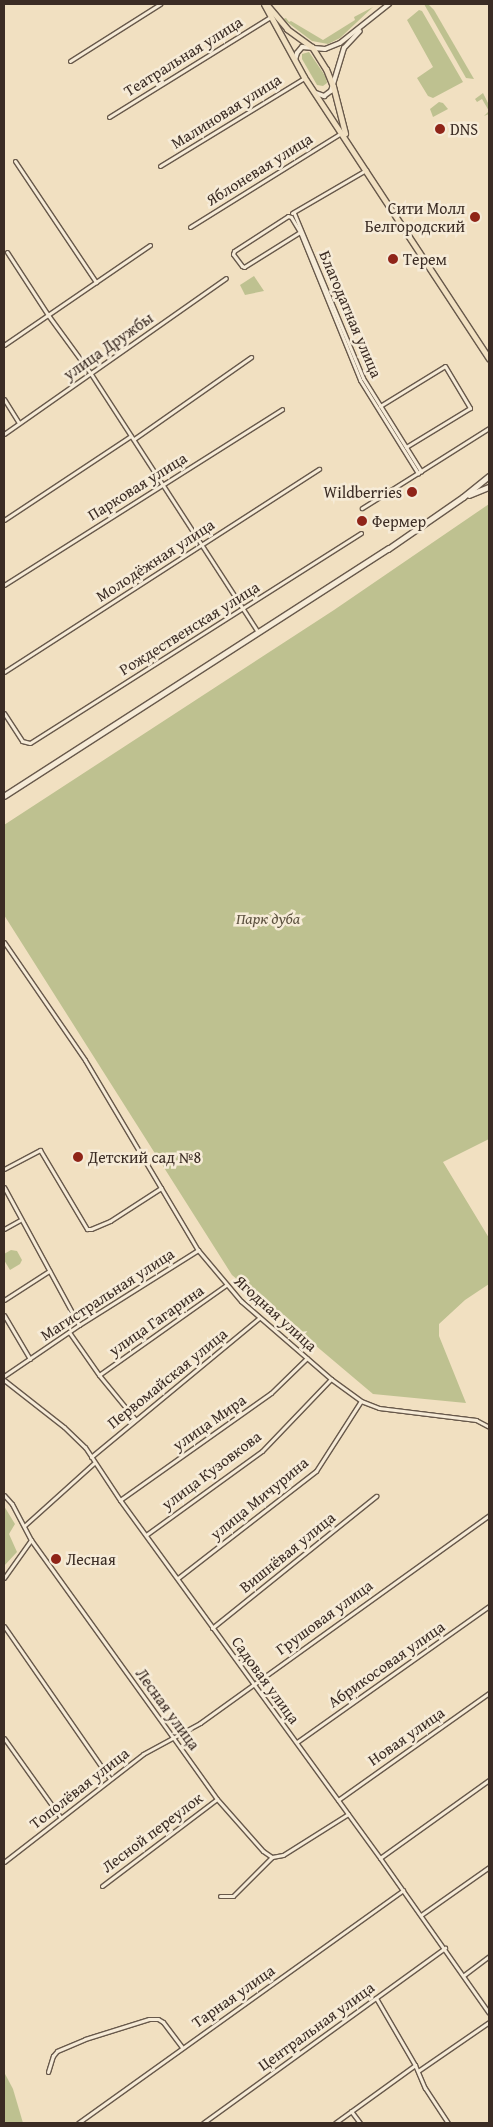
<!DOCTYPE html>
<html>
<head>
<meta charset="utf-8">
<style>
	body { margin:0 }
	#map { position:relative; width:493px; height:2127px; overflow:hidden; background:#f1e0c1; font-family:"Gentium Book Plus",serif }
	div>[style] { position:absolute }
	.green>* { inset:0; background:#bec190 }
	.roads { filter:drop-shadow(1px 0 #68594b) drop-shadow(-1px 0 #68594b) drop-shadow(0 1px #68594b) drop-shadow(0 -1px #68594b) }
	.minor>* { height:3px; margin:-1.5px; padding:0 1.5px; transform-origin:1.5px; border-radius:1.5px; background:#f6ebd7 }
	.tertiary>* { height:4px; margin:-2px; padding:0 2px; transform-origin:2px; border-radius:2px; background:#f6ebd7 }
	.secondary>* { height:4.5px; margin:-2.25px; padding:0 2.25px; transform-origin:2.25px; border-radius:2.25px; background:#f6ebd7 }
	.primary>* { height:5px; margin:-2.5px; padding:0 2.5px; transform-origin:2.5px; border-radius:2.5px; background:#f1e0c1 }
	.dots>* { width:14px; height:14px; translate:-50% -50%; box-sizing:border-box; border:2px solid #f6ebd7; border-radius:50% }
	span { translate:-50% -50%; white-space:nowrap; text-align:center; line-height:1.15; -webkit-text-stroke:5px #f6ebd7; paint-order:stroke }
	.street-label { font-size:16px; color:#3b2c24 }
	.poi-label { font-size:16px; color:#3b2c24 }
	.left { translate:0 -50%; text-align:left }
	.right { translate:-100% -50%; text-align:right }
	.park-label { font-size:16px; color:#5c513f; font-style:italic }
	.frame { position:absolute; inset:0; border:5px solid #3b2c24; pointer-events:none }
</style>
</head>
<body>
<div id="map">
	<div class="green">
		<i style="clip-path:polygon(424px 4px,428px 4px,434px 10px,474px 79px,466px 78px)"></i>
		<i style="clip-path:polygon(373px 7px,340px 38px,328px 44px,312px 41px,283px 19px,286px 18px,289px 22px,291px 21px,323px 40px,355px 20px,354px 17px)"></i>
		<i style="clip-path:polygon(419px 10px,422px 11px,463px 82px,433px 98px,428px 96px,417px 78px,433px 67px,407px 20px)"></i>
		<i style="clip-path:polygon(309px 52px,326px 77px,327px 83px,323px 86px,317px 85px,302px 59px,302px 54px)"></i>
		<i style="clip-path:polygon(483px 93px,489px 105px,489px 114px,484px 116px,489px 111px,482px 99px,477px 102px,475px 99px)"></i>
		<i style="clip-path:polygon(439px 102px,443px 103px,448px 109px,433px 117px,430px 109px)"></i>
		<i style="clip-path:polygon(254px 276px,264px 291px,245px 295px,240px 285px)"></i>
		<i style="clip-path:polygon(489px 504px,489px 1139px,443px 1162px,489px 1238px,489px 1284px,465px 1300px,439px 1324px,439px 1336px,466px 1403px,373px 1394px,232px 1275px,4px 915px,4px 825px,334px 610px)"></i>
		<i style="clip-path:polygon(11px 1250px,17px 1251px,22px 1260px,20px 1264px,10px 1270px,4px 1260px,4px 1254px)"></i>
		<i style="clip-path:polygon(4px 1506px,15px 1524px,9px 1534px,17px 1552px,4px 1566px)"></i>
		<i style="clip-path:polygon(4px 2072px,13px 2089px,23px 2123px,4px 2123px)"></i>
	</div>
	<div class="roads">
		<div class="minor">
			<i style="left:70px;top:61px;width:107px;rotate:-32.3deg"></i>
			<i style="left:109px;top:117px;width:190px;rotate:-31.8deg"></i>
			<i style="left:15px;top:161px;width:146px;rotate:56.2deg"></i>
			<i style="left:160px;top:166px;width:169px;rotate:-31.4deg"></i>
			<i style="left:292px;top:213px;width:86px;rotate:-30.2deg"></i>
			<i style="left:294px;top:213px;width:179px;rotate:67.3deg"></i>
			<i style="left:363px;top:378px;width:110px;rotate:58.1deg"></i>
			<i style="left:421px;top:471px;width:70px;rotate:147.9deg"></i>
			<i style="left:190px;top:227px;width:178px;rotate:-31.9deg"></i>
			<i style="left:300px;top:232px;width:66px;rotate:148deg"></i>
			<i style="left:244px;top:267px;width:2px;rotate:-153deg"></i>
			<i style="left:242px;top:266px;width:15px;rotate:-127deg"></i>
			<i style="left:233px;top:254px;width:3px;rotate:-72deg"></i>
			<i style="left:234px;top:251px;width:64px;rotate:-32.9deg"></i>
			<i style="left:288px;top:216px;width:3px;rotate:18deg"></i>
			<i style="left:291px;top:217px;width:17px;rotate:59deg"></i>
			<i style="left:300px;top:232px;width:160px;rotate:67.9deg"></i>
			<i style="left:360px;top:380px;width:110px;rotate:58.1deg"></i>
			<i style="left:7px;top:252px;width:75px;rotate:56.9deg"></i>
			<i style="left:48px;top:315px;width:73px;rotate:53.9deg"></i>
			<i style="left:91px;top:374px;width:307px;rotate:57.1deg"></i>
			<i style="left:4px;top:345px;width:177px;rotate:-34.4deg"></i>
			<i style="left:4px;top:399px;width:28px;rotate:58deg"></i>
			<i style="left:380px;top:406px;width:76px;rotate:-31.6deg"></i>
			<i style="left:445px;top:366px;width:49px;rotate:59.2deg"></i>
			<i style="left:470px;top:408px;width:75px;rotate:148.6deg"></i>
			<i style="left:4px;top:434px;width:271px;rotate:-35.1deg"></i>
			<i style="left:134px;top:439px;width:143px;rotate:-35deg"></i>
			<i style="left:421px;top:471px;width:80px;rotate:-32.3deg"></i>
			<i style="left:4px;top:520px;width:152px;rotate:-33.5deg"></i>
			<i style="left:4px;top:585px;width:329px;rotate:-32.3deg"></i>
			<i style="left:4px;top:672px;width:375px;rotate:-32.8deg"></i>
			<i style="left:4px;top:713px;width:33px;rotate:57deg"></i>
			<i style="left:22px;top:741px;width:8px;rotate:14deg"></i>
			<i style="left:30px;top:743px;width:392px;rotate:-32.4deg"></i>
			<i style="left:4px;top:942px;width:143px;rotate:55.5deg"></i>
			<i style="left:85px;top:1060px;width:221px;rotate:59.3deg"></i>
			<i style="left:198px;top:1250px;width:67px;rotate:49.9deg"></i>
			<i style="left:241px;top:1301px;width:119px;rotate:40.9deg"></i>
			<i style="left:331px;top:1379px;width:37px;rotate:36deg"></i>
			<i style="left:361px;top:1401px;width:19px;rotate:21deg"></i>
			<i style="left:379px;top:1408px;width:98px;rotate:7.1deg"></i>
			<i style="left:476px;top:1420px;width:15px;rotate:28deg"></i>
			<i style="left:4px;top:1169px;width:41px;rotate:-27.8deg"></i>
			<i style="left:40px;top:1150px;width:92px;rotate:59.3deg"></i>
			<i style="left:87px;top:1229px;width:4px"></i>
			<i style="left:91px;top:1229px;width:21px;rotate:-23deg"></i>
			<i style="left:110px;top:1221px;width:61px;rotate:-32.9deg"></i>
			<i style="left:4px;top:1187px;width:157px;rotate:61.5deg"></i>
			<i style="left:4px;top:1229px;width:18px;rotate:-29deg"></i>
			<i style="left:4px;top:1300px;width:54px;rotate:-32.8deg"></i>
			<i style="left:4px;top:1315px;width:51px;rotate:59.4deg"></i>
			<i style="left:69px;top:1332px;width:52px;rotate:55.1deg"></i>
			<i style="left:99px;top:1375px;width:57px;rotate:50.7deg"></i>
			<i style="left:99px;top:1375px;width:156px;rotate:-35.3deg"></i>
			<i style="left:4px;top:1376px;width:91px;rotate:-34.2deg"></i>
			<i style="left:79px;top:1325px;width:141px;rotate:-32.2deg"></i>
			<i style="left:4px;top:1380px;width:76px;rotate:38.1deg"></i>
			<i style="left:64px;top:1427px;width:29px;rotate:44deg"></i>
			<i style="left:85px;top:1447px;width:64px;rotate:56.6deg"></i>
			<i style="left:120px;top:1500px;width:442px;rotate:54deg"></i>
			<i style="left:380px;top:1858px;width:189px;rotate:54.9deg"></i>
			<i style="left:91px;top:1457px;width:218px;rotate:-39.6deg"></i>
			<i style="left:4px;top:1495px;width:12px;rotate:48deg"></i>
			<i style="left:12px;top:1504px;width:41px;rotate:62.2deg"></i>
			<i style="left:31px;top:1540px;width:241px;rotate:54.3deg"></i>
			<i style="left:172px;top:1736px;width:77px;rotate:54.5deg"></i>
			<i style="left:217px;top:1799px;width:69px;rotate:48.5deg"></i>
			<i style="left:263px;top:1851px;width:11px;rotate:34deg"></i>
			<i style="left:272px;top:1857px;width:11px;rotate:-10deg"></i>
			<i style="left:283px;top:1855px;width:77px;rotate:-32.2deg"></i>
			<i style="left:120px;top:1500px;width:185px;rotate:-35.3deg"></i>
			<i style="left:271px;top:1393px;width:50px;rotate:-44.2deg"></i>
			<i style="left:24px;top:1526px;width:94px;rotate:-42deg"></i>
			<i style="left:146px;top:1535px;width:143px;rotate:-35.9deg"></i>
			<i style="left:262px;top:1451px;width:100px;rotate:-46.2deg"></i>
			<i style="left:4px;top:1578px;width:47px;rotate:-54.6deg"></i>
			<i style="left:178px;top:1578px;width:175px;rotate:-37.8deg"></i>
			<i style="left:316px;top:1471px;width:83px;rotate:-57.3deg"></i>
			<i style="left:4px;top:1626px;width:186px;rotate:55.3deg"></i>
			<i style="left:212px;top:1628px;width:211px;rotate:-38.8deg"></i>
			<i style="left:4px;top:1738px;width:98px;rotate:54.5deg"></i>
			<i style="left:297px;top:1742px;width:235px;rotate:-35.3deg"></i>
			<i style="left:338px;top:1800px;width:185px;rotate:-35.3deg"></i>
			<i style="left:380px;top:1858px;width:134px;rotate:-35.6deg"></i>
			<i style="left:4px;top:1862px;width:176px;rotate:-37.8deg"></i>
			<i style="left:143px;top:1754px;width:65px;rotate:-28.5deg"></i>
			<i style="left:200px;top:1723px;width:356px;rotate:-35.7deg"></i>
			<i style="left:102px;top:1886px;width:144px;rotate:-37.1deg"></i>
			<i style="left:220px;top:1896px;width:13px"></i>
			<i style="left:233px;top:1896px;width:55px;rotate:-45deg"></i>
			<i style="left:421px;top:1915px;width:83px;rotate:-35.2deg"></i>
			<i style="left:464px;top:1975px;width:31px;rotate:-37deg"></i>
			<i style="left:376px;top:1998px;width:78px;rotate:59.8deg"></i>
			<i style="left:415px;top:2065px;width:25px;rotate:67deg"></i>
			<i style="left:425px;top:2088px;width:42px;rotate:56.7deg"></i>
			<i style="left:418px;top:2071px;width:86px;rotate:-34.6deg"></i>
			<i style="left:48px;top:2072px;width:17px;rotate:-73deg"></i>
			<i style="left:53px;top:2056px;width:6px;rotate:-51deg"></i>
			<i style="left:57px;top:2051px;width:30px;rotate:-23deg"></i>
			<i style="left:85px;top:2039px;width:67px;rotate:-17.4deg"></i>
			<i style="left:149px;top:2019px;width:9px"></i>
			<i style="left:158px;top:2019px;width:6px;rotate:31deg"></i>
			<i style="left:163px;top:2022px;width:31px;rotate:53deg"></i>
			<i style="left:351px;top:2111px;width:15px;rotate:53deg"></i>
			<i style="left:78px;top:2123px;width:400px;rotate:-35.6deg"></i>
			<i style="left:203px;top:2123px;width:299px;rotate:-35.9deg"></i>
			<i style="left:335px;top:2123px;width:99px;rotate:-35.9deg"></i>
		</div>
		<div class="tertiary">
			<i style="left:295px;top:60px;width:7px;rotate:-74deg"></i>
			<i style="left:297px;top:53px;width:8px;rotate:-50deg"></i>
			<i style="left:302px;top:47px;width:23px;rotate:5deg"></i>
			<i style="left:325px;top:49px;width:16px;rotate:-22deg"></i>
			<i style="left:340px;top:43px;width:63px;rotate:-38.5deg"></i>
			<i style="left:316px;top:93px;width:9px;rotate:21deg"></i>
			<i style="left:324px;top:96px;width:9px;rotate:-36deg"></i>
			<i style="left:331px;top:91px;width:45px;rotate:-73.2deg"></i>
			<i style="left:344px;top:48px;width:23px;rotate:-47deg"></i>
		</div>
		<div class="secondary">
			<i style="left:469px;top:495px;width:22px;rotate:-22deg"></i>
			<i style="left:4px;top:796px;width:457px;rotate:-32.8deg"></i>
			<i style="left:388px;top:549px;width:91px;rotate:-34.7deg"></i>
			<i style="left:463px;top:497px;width:33px;rotate:-39deg"></i>
		</div>
		<div class="primary">
			<i style="left:264px;top:4px;width:83px;rotate:61.3deg"></i>
			<i style="left:304px;top:77px;width:337px;rotate:56.7deg"></i>
			<i style="left:268px;top:6px;width:30px;rotate:50deg"></i>
			<i style="left:287px;top:29px;width:31px;rotate:36deg"></i>
			<i style="left:312px;top:47px;width:26px;rotate:58deg"></i>
			<i style="left:326px;top:69px;width:18px;rotate:68deg"></i>
			<i style="left:333px;top:86px;width:49px;rotate:75.7deg"></i>
		</div>
	</div>
	<div class="dots">
		<i style="left:440px;top:129px;background:#8f2418"></i>
		<i style="left:475px;top:217px;background:#8f2418"></i>
		<i style="left:393px;top:259px;background:#8f2418"></i>
		<i style="left:412px;top:492px;background:#8f2418"></i>
		<i style="left:362px;top:521px;background:#8f2418"></i>
		<i style="left:78px;top:1157px;background:#8f2418"></i>
		<i style="left:56px;top:1559px;background:#8f2418"></i>
	</div>
	<div class="street-label">
		<span style="left:183px;top:56px;rotate:-32deg">Театральная улица</span>
		<span style="left:226px;top:111px;rotate:-32deg">Малиновая улица</span>
		<span style="left:259px;top:169px;rotate:-32deg">Яблоневая улица</span>
		<span style="left:351px;top:314px;rotate:67deg">Благодатная улица</span>
		<span style="left:108px;top:346px;rotate:-35deg">улица Дружбы</span>
		<span style="left:137px;top:486px;rotate:-32deg">Парковая улица</span>
		<span style="left:155px;top:560px;rotate:-33deg">Молодёжная улица</span>
		<span style="left:189px;top:628px;rotate:-32deg">Рождественская улица</span>
		<span style="left:107px;top:1294px;rotate:-33deg">Магистральная улица</span>
		<span style="left:276px;top:1313px;rotate:42deg">Ягодная улица</span>
		<span style="left:156px;top:1320px;rotate:-35deg">улица Гагарина</span>
		<span style="left:167px;top:1378px;rotate:-39deg">Первомайская улица</span>
		<span style="left:209px;top:1422px;rotate:-35deg">улица Мира</span>
		<span style="left:211px;top:1470px;rotate:-37deg">улица Кузовкова</span>
		<span style="left:259px;top:1498px;rotate:-39deg">улица Мичурина</span>
		<span style="left:287px;top:1552px;rotate:-39deg">Вишнёвая улица</span>
		<span style="left:324px;top:1617px;rotate:-36deg">Грушовая улица</span>
		<span style="left:386px;top:1664px;rotate:-35deg">Абрикосовая улица</span>
		<span style="left:266px;top:1680px;rotate:54deg">Садовая улица</span>
		<span style="left:168px;top:1709px;rotate:54deg">Лесная улица</span>
		<span style="left:406px;top:1736px;rotate:-35deg">Новая улица</span>
		<span style="left:79px;top:1788px;rotate:-38deg">Тополёвая улица</span>
		<span style="left:152px;top:1832px;rotate:-37deg">Лесной переулок</span>
		<span style="left:233px;top:1996px;rotate:-35deg">Тарная улица</span>
		<span style="left:316px;top:2026px;rotate:-36deg">Центральная улица</span>
	</div>
	<div class="poi-label">
		<span class="left" style="left:450px;top:129px">DNS</span>
		<span class="right" style="left:465px;top:217px">Сити Молл<br>Белгородский</span>
		<span class="left" style="left:403px;top:259px">Терем</span>
		<span class="right" style="left:402px;top:492px">Wildberries</span>
		<span class="left" style="left:372px;top:521px">Фермер</span>
		<span class="left" style="left:88px;top:1157px">Детский сад №8</span>
		<span class="left" style="left:66px;top:1559px">Лесная</span>
	</div>
	<div class="park-label">
		<span style="left:268px;top:918px">Парк дуба</span>
	</div>
	<div class="frame"></div>
</div>
</body>
</html>
